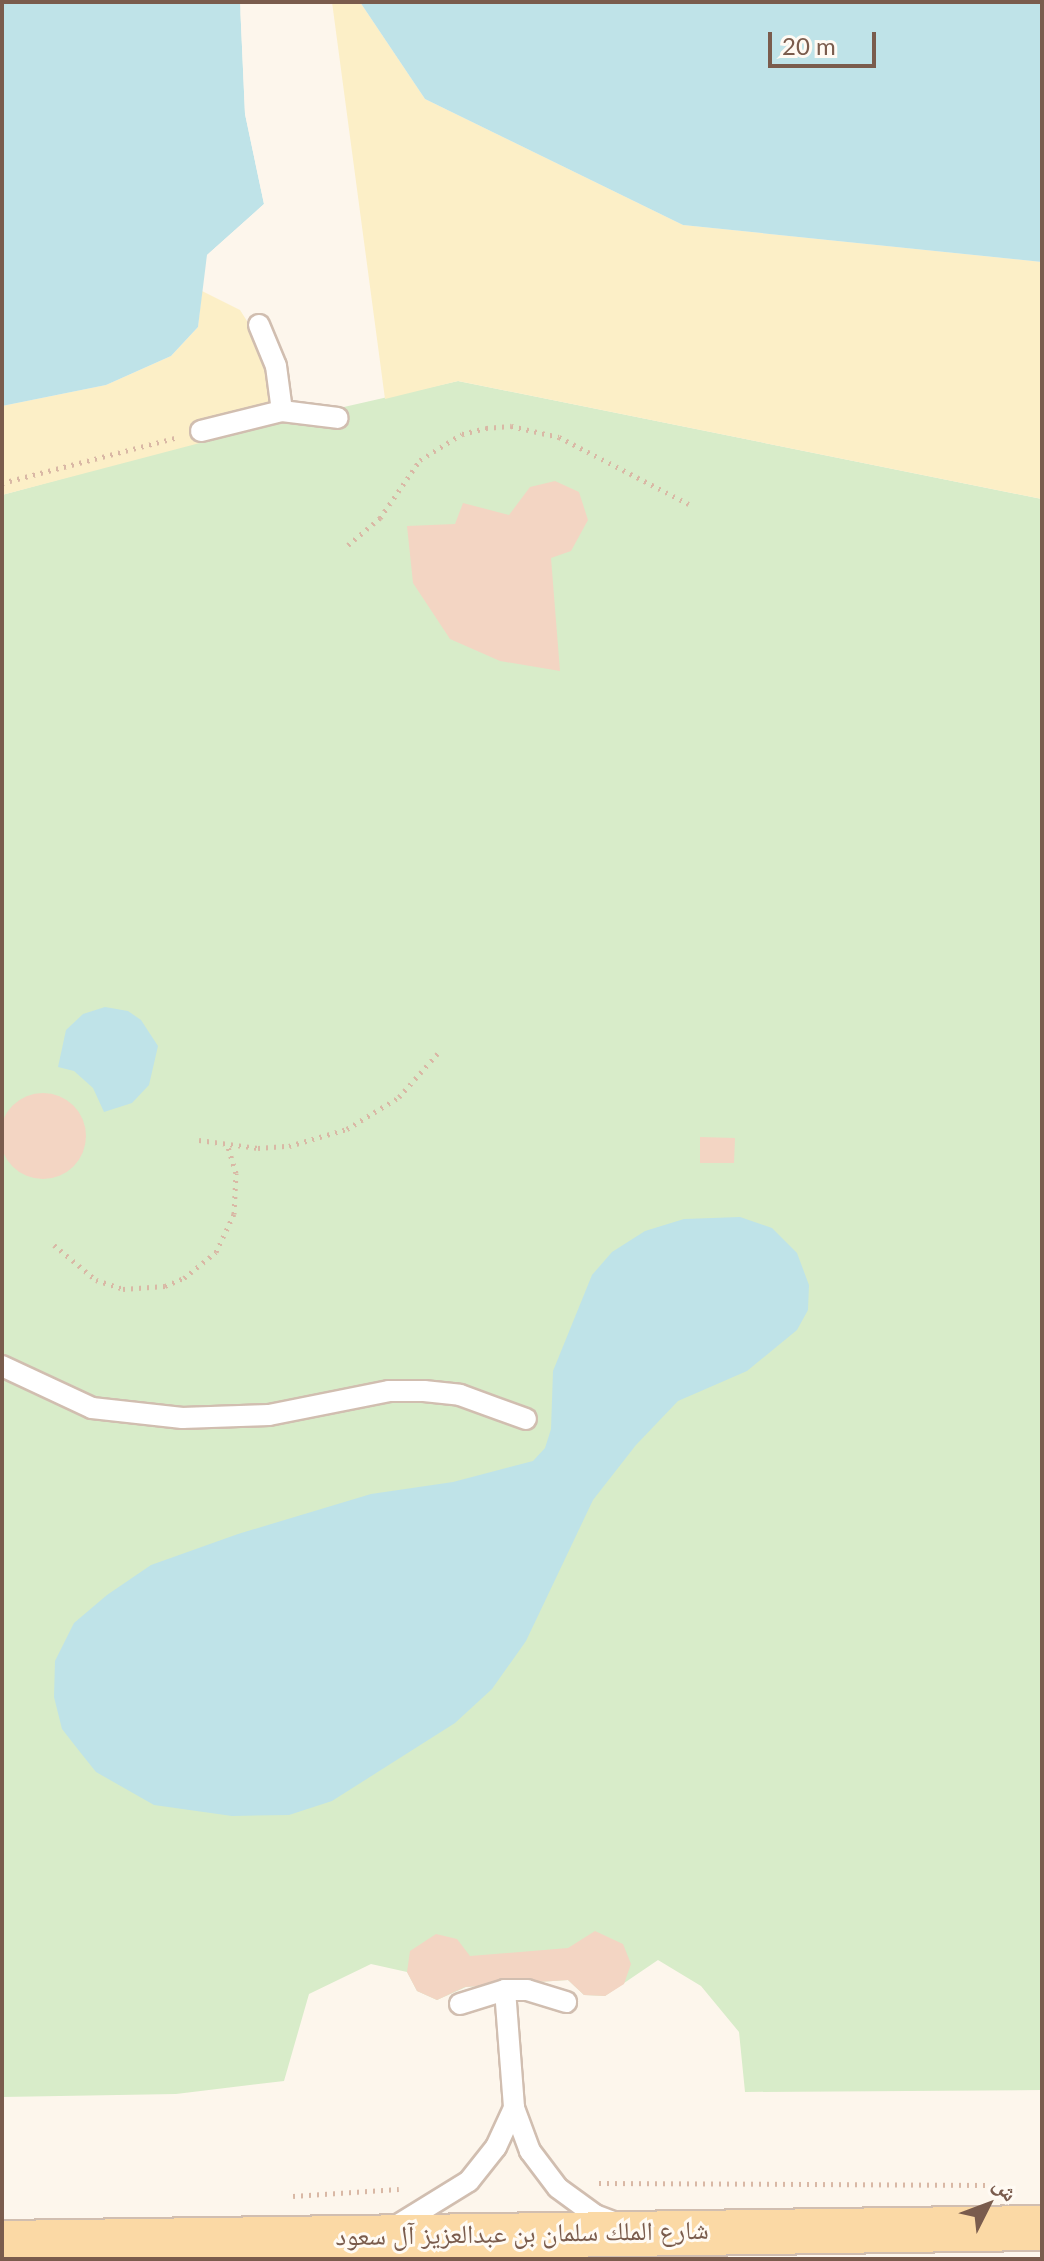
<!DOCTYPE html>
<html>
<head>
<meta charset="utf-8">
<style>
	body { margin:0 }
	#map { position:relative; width:1044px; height:2261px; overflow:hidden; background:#fdf6ec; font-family:Lato,"Noto Naskh Arabic",sans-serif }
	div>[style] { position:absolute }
	.green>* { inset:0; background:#d8ecc9 }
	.sand>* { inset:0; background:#fcefc7 }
	.water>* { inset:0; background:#bfe3e8 }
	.pier>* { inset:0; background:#fdf6ec }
	.building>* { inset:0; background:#f3d5c3 }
	.round { border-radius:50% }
	.path>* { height:5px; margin-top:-2.5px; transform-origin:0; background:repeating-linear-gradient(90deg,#d9b8a5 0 2px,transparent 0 8px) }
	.roads { filter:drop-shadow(2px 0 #d1beb0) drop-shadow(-2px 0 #d1beb0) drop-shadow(0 2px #d1beb0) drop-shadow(0 -2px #d1beb0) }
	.service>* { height:20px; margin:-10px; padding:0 10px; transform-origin:10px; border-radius:10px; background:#fff }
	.primary>* { height:44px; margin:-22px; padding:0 22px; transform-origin:22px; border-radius:22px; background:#fbd9a5 }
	span { translate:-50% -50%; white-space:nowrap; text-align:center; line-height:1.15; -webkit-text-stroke:6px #fffaf3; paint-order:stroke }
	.street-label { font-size:26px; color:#7a5c4d }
	.frame { position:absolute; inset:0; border:4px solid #7a5c4d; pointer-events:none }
	.north { position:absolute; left:948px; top:2165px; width:80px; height:80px; -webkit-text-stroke:6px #fffaf3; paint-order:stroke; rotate:48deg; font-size:22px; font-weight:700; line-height:32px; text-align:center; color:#7a5c4d }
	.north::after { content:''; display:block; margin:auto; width:28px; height:36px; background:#7a5c4d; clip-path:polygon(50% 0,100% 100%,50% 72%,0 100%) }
	.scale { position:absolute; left:768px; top:32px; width:108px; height:36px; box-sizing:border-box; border:4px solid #7a5c4d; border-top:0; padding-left:10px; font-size:24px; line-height:28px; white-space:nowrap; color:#7a5c4d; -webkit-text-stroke:6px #fffaf3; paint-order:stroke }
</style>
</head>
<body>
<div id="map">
	<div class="green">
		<i style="clip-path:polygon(458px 381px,1042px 499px,1042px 2090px,745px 2092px,739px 2032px,701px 1986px,658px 1960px,605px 1996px,584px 1995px,568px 1980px,466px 1987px,437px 2000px,417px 1991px,407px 1972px,371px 1964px,309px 1994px,284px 2081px,176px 2094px,2px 2097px,2px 495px,230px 433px)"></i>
	</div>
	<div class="sand">
		<i style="clip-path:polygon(332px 2px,360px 2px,425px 99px,683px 225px,1042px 262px,1042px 499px,458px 381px,385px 399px)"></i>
		<i style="clip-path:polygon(202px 291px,240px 310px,263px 346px,284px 421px,2px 495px,2px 406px,106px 385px,171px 356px,198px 327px)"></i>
	</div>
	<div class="water">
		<i style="clip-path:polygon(2px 2px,240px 2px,245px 114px,264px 204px,207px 255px,198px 327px,171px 356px,106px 385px,2px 406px)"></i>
		<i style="clip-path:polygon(360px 2px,1042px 2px,1042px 262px,683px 225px,425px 99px)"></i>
		<i style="clip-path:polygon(105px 1007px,128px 1011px,141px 1020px,158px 1046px,149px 1085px,132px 1103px,104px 1112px,93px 1088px,74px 1071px,58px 1067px,66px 1030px,83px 1014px)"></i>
		<i style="clip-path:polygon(740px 1217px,772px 1228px,797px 1253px,809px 1285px,808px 1310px,797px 1330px,747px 1371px,678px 1401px,636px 1445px,593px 1500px,526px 1641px,492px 1689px,455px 1723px,332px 1801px,289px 1815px,232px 1816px,154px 1805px,96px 1772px,80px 1752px,62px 1729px,54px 1697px,55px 1661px,74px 1623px,107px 1595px,151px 1565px,238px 1534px,371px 1494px,453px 1482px,533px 1461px,545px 1448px,551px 1429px,553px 1371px,592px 1275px,612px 1252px,645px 1231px,684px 1219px)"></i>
	</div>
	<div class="pier">
		<i style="clip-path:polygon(240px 2px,249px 113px,268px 204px,210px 257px,206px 293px,207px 255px,264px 204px,245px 114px)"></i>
	</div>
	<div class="building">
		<i style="clip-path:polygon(555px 481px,579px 492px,588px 520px,571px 551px,551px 558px,560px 671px,500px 661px,450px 639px,413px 583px,407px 526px,455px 524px,463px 503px,509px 515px,530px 487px)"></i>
		<i class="round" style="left:0;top:1093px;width:86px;height:86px"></i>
		<i style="clip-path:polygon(700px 1137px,735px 1138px,734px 1163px,700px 1163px)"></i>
		<i style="clip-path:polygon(595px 1931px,623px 1944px,631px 1964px,624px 1984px,605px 1996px,584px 1995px,568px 1980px,465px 1987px,437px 2000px,417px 1991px,407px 1972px,410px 1951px,436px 1934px,457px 1939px,470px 1956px,568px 1948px)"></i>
	</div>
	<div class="path">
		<i style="left:2px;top:483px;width:179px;rotate:-14.6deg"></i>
		<i style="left:348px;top:545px;width:42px;rotate:-40.2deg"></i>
		<i style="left:380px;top:518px;width:70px;rotate:-55.4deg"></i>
		<i style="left:420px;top:460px;width:49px;rotate:-31.8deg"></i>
		<i style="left:462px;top:434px;width:25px;rotate:-14deg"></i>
		<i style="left:486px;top:428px;width:25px;rotate:-5deg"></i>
		<i style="left:511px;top:426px;width:49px;rotate:12.9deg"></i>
		<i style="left:559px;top:437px;width:146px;rotate:27.3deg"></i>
		<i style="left:199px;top:1140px;width:60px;rotate:7.7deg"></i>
		<i style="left:258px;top:1148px;width:31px;rotate:-4deg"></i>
		<i style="left:289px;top:1146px;width:60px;rotate:-16.3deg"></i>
		<i style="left:347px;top:1129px;width:61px;rotate:-31.6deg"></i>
		<i style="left:399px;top:1097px;width:60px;rotate:-48.4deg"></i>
		<i style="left:54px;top:1245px;width:55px;rotate:39.8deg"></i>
		<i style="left:96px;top:1280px;width:28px;rotate:18deg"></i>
		<i style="left:123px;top:1289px;width:42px;rotate:-4.1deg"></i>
		<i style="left:165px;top:1286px;width:21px;rotate:-23deg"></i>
		<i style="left:184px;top:1278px;width:41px;rotate:-39.1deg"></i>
		<i style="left:216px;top:1252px;width:42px;rotate:-64.7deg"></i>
		<i style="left:234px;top:1214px;width:41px;rotate:-87.2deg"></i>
		<i style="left:236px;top:1173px;width:28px;rotate:-107deg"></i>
		<i style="left:599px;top:2183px;width:390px;rotate:0.3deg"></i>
		<i style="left:293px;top:2196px;width:106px;rotate:-3.8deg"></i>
	</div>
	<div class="roads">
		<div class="service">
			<i style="left:259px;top:325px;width:44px;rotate:67.5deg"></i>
			<i style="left:276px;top:366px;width:45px;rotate:82.4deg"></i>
			<i style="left:201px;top:431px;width:83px;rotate:-13.9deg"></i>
			<i style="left:282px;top:411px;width:56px;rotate:7.1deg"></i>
			<i style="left:2px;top:1366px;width:99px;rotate:25deg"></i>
			<i style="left:92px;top:1408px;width:91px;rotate:6.3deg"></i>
			<i style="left:182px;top:1418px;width:87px;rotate:-2deg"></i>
			<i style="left:269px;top:1415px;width:122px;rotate:-11.3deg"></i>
			<i style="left:389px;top:1391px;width:35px"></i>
			<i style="left:424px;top:1391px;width:36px;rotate:6deg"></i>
			<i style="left:460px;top:1395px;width:70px;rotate:20deg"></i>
			<i style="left:505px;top:1990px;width:118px;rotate:85.6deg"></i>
			<i style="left:514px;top:2108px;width:46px;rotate:69.6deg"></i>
			<i style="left:530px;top:2151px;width:46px;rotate:52.9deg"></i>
			<i style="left:558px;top:2188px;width:46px;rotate:36.1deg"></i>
			<i style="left:595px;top:2215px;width:22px;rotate:21deg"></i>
			<i style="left:460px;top:2004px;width:47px;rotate:-17.3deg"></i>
			<i style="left:505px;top:1990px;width:22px"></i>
			<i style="left:527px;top:1990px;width:41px;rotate:17.1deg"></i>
			<i style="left:393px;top:2228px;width:89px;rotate:-31.7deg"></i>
			<i style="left:469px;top:2181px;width:43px;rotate:-51.5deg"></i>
			<i style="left:496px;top:2147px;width:43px;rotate:-65.2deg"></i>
		</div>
		<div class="primary">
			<i style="left:2px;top:2243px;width:1040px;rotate:-0.83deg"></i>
		</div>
	</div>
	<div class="street-label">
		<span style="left:522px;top:2233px;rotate:-1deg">شارع الملك سلمان بن عبدالعزيز آل سعود</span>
	</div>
	<div class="frame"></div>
	<div class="north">ش</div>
	<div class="scale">20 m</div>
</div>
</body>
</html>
